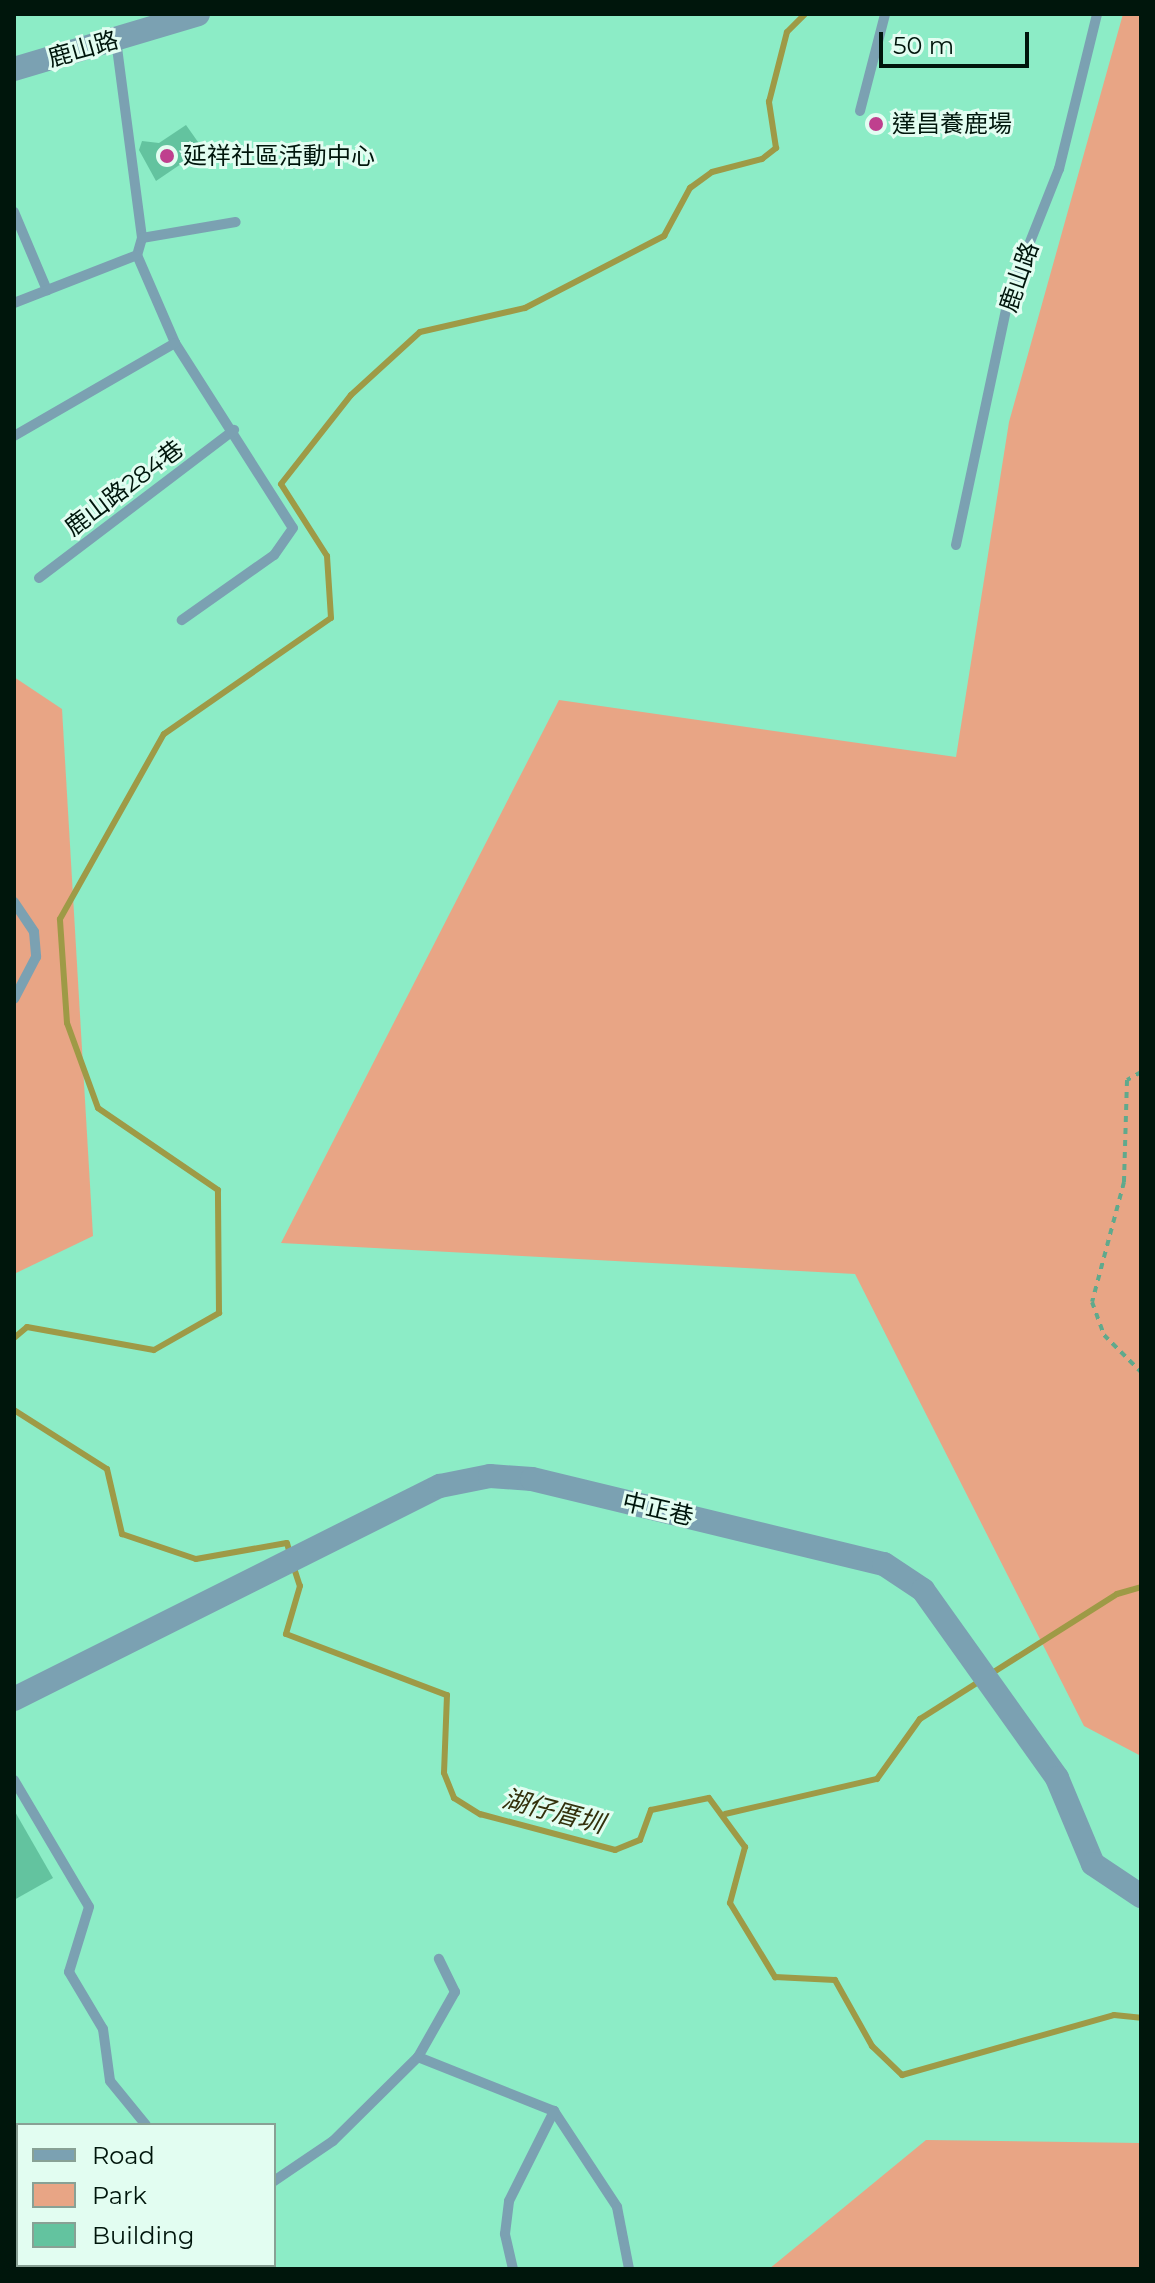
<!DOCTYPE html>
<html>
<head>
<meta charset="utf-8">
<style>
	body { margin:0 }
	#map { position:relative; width:1155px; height:2283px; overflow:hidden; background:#8cecc6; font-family:Montserrat,"Noto Sans TC",sans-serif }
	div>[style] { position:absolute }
	.green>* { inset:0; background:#e8a585 }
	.stream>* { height:6px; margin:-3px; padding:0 3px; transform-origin:3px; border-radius:3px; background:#9e9a46 }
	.building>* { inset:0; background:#63c39f }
	.path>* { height:4px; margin-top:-2px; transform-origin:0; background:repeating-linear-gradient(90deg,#60a98c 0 6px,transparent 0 12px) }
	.service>* { height:10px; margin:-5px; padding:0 5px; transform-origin:5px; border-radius:5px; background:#7ba1b2 }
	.tertiary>* { height:24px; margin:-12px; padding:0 12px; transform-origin:12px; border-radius:12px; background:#7ba1b2 }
	.dots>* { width:22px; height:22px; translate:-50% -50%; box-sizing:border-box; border:4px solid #e2fdf1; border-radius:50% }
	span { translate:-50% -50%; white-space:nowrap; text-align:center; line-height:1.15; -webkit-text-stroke:6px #e2fdf1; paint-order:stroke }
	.street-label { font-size:24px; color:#00160c }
	.poi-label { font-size:24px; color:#00160c }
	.left { translate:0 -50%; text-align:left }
	.water-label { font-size:26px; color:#33310c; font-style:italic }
	.frame { position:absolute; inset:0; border:16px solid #00160c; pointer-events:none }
	.legend { position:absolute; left:16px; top:2123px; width:260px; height:144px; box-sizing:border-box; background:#e2fdf1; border:2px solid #88a195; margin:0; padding:10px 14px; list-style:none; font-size:24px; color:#00160c }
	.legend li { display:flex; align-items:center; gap:16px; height:40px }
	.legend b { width:40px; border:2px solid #88a195 }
	.scale { position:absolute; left:879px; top:32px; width:150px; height:36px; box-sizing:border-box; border:4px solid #00160c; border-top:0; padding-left:10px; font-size:24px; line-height:28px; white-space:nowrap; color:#00160c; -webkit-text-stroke:6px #e2fdf1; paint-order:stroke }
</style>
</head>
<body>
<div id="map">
	<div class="green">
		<i style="clip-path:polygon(1123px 14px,1141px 14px,1141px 1756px,1084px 1726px,855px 1274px,281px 1243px,559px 700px,956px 757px,1009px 422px)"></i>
		<i style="clip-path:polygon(14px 677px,62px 709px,93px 1236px,14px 1274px)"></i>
		<i style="clip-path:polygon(926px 2140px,1141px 2143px,1141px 2269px,769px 2269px)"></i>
	</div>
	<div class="stream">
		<i style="left:14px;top:1338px;width:17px;rotate:-40deg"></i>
		<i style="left:27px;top:1327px;width:129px;rotate:10.3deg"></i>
		<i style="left:154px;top:1350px;width:75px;rotate:-29.6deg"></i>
		<i style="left:219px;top:1313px;width:123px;rotate:-90.5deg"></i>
		<i style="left:218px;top:1190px;width:145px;rotate:-145.7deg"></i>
		<i style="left:98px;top:1108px;width:90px;rotate:-110deg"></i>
		<i style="left:67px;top:1023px;width:104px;rotate:-93.9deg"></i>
		<i style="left:60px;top:919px;width:212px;rotate:-60.7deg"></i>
		<i style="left:164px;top:734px;width:203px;rotate:-34.8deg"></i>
		<i style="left:331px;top:618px;width:62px;rotate:-93.7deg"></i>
		<i style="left:327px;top:556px;width:85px;rotate:-122.6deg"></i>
		<i style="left:281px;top:484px;width:113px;rotate:-51.8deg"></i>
		<i style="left:351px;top:395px;width:93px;rotate:-42.4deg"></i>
		<i style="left:420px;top:332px;width:108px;rotate:-12.9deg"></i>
		<i style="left:525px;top:308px;width:157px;rotate:-27.4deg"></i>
		<i style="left:664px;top:236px;width:55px;rotate:-61.6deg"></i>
		<i style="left:690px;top:188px;width:27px;rotate:-36deg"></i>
		<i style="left:712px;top:172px;width:52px;rotate:-14.6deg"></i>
		<i style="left:762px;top:159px;width:18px;rotate:-38deg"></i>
		<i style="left:776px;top:148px;width:47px;rotate:-98.7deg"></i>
		<i style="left:769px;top:102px;width:72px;rotate:-75.6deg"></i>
		<i style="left:787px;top:32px;width:25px;rotate:-45deg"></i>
		<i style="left:14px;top:1410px;width:110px;rotate:32.4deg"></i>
		<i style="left:107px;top:1469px;width:67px;rotate:77deg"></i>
		<i style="left:122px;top:1534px;width:78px;rotate:18.7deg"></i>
		<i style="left:196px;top:1559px;width:92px;rotate:-10deg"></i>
		<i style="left:287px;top:1543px;width:11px;rotate:75deg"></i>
		<i style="left:293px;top:1565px;width:22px;rotate:72deg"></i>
		<i style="left:300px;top:1586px;width:50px;rotate:106.3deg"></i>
		<i style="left:286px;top:1634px;width:172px;rotate:20.8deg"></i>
		<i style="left:447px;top:1695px;width:78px;rotate:92.2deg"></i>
		<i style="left:444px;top:1773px;width:27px;rotate:68deg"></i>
		<i style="left:454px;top:1798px;width:31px;rotate:32deg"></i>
		<i style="left:480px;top:1814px;width:140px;rotate:14.9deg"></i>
		<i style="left:615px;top:1850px;width:27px;rotate:-22deg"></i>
		<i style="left:640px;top:1840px;width:32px;rotate:-70deg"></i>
		<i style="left:651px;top:1810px;width:59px;rotate:-11.7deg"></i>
		<i style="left:709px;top:1798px;width:61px;rotate:53.7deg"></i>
		<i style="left:745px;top:1847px;width:58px;rotate:105deg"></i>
		<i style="left:730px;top:1903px;width:87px;rotate:58.7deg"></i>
		<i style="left:775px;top:1977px;width:60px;rotate:2.9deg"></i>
		<i style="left:835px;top:1980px;width:76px;rotate:60.7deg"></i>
		<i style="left:872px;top:2046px;width:42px;rotate:44deg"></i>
		<i style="left:902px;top:2075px;width:220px;rotate:-15.8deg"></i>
		<i style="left:1114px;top:2015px;width:27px;rotate:6deg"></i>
		<i style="left:989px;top:1675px;width:151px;rotate:-32.3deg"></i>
		<i style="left:1117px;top:1594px;width:25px;rotate:-16deg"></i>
		<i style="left:725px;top:1814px;width:156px;rotate:-13deg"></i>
		<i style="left:877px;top:1779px;width:74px;rotate:-54.4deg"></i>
		<i style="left:920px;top:1719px;width:71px;rotate:-32.3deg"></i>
	</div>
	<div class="building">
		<i style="clip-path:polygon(186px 125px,203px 149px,156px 181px,139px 150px,142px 141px,159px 143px)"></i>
		<i style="clip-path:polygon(14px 1810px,53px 1878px,14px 1900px)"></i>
	</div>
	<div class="path">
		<i style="left:1141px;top:1072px;width:16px;rotate:150deg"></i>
		<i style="left:1127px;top:1080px;width:102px;rotate:91.7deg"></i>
		<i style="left:1124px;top:1182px;width:124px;rotate:104.9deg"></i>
		<i style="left:1092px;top:1302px;width:35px;rotate:70deg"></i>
		<i style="left:1104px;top:1335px;width:52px;rotate:45deg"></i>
	</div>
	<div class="service">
		<i style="left:116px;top:40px;width:200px;rotate:82.5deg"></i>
		<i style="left:142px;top:238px;width:18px;rotate:106deg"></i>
		<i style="left:137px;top:255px;width:96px;rotate:66.6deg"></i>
		<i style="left:175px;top:343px;width:219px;rotate:57.5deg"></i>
		<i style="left:293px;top:528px;width:33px;rotate:125deg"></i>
		<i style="left:274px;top:555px;width:113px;rotate:144.8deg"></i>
		<i style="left:860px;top:111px;width:100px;rotate:-75.5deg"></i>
		<i style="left:14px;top:212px;width:85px;rotate:67.1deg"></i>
		<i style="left:142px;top:238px;width:95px;rotate:-9.7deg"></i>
		<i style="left:14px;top:303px;width:132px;rotate:-21.3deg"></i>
		<i style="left:14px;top:436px;width:186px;rotate:-30deg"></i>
		<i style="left:956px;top:545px;width:256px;rotate:-78deg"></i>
		<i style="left:1009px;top:295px;width:136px;rotate:-68.4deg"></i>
		<i style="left:1059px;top:169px;width:160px;rotate:-76.2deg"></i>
		<i style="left:39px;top:578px;width:245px;rotate:-37.2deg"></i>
		<i style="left:14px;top:902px;width:36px;rotate:56deg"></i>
		<i style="left:34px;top:932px;width:25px;rotate:85deg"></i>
		<i style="left:36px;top:957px;width:47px;rotate:117.6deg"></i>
		<i style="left:14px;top:1780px;width:147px;rotate:59.4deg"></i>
		<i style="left:89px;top:1907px;width:68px;rotate:107.1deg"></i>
		<i style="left:69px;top:1972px;width:66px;rotate:59.2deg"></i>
		<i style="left:103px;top:2029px;width:52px;rotate:82.3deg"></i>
		<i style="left:110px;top:2081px;width:57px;rotate:50.7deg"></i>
		<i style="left:418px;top:2057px;width:146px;rotate:21.7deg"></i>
		<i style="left:554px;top:2111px;width:115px;rotate:56.7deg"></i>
		<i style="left:617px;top:2207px;width:63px;rotate:79deg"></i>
		<i style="left:274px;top:2181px;width:71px;rotate:-34.1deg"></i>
		<i style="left:333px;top:2141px;width:120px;rotate:-44.7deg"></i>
		<i style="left:418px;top:2057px;width:75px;rotate:-60.4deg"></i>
		<i style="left:455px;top:1992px;width:37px;rotate:-116deg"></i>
		<i style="left:182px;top:2269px;width:4px;rotate:-76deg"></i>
		<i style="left:513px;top:2269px;width:36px;rotate:-103deg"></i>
		<i style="left:505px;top:2234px;width:33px;rotate:-83deg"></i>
		<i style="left:509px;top:2201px;width:101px;rotate:-63.4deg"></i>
	</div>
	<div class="tertiary">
		<i style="left:14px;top:69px;width:192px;rotate:-16.6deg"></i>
		<i style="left:14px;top:1699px;width:476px;rotate:-26.6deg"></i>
		<i style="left:440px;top:1486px;width:51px;rotate:-11.3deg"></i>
		<i style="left:490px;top:1476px;width:42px;rotate:4.1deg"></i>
		<i style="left:532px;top:1479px;width:362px;rotate:13.6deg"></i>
		<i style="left:884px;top:1564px;width:47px;rotate:33.7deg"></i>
		<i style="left:923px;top:1590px;width:231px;rotate:54.5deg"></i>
		<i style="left:1057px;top:1778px;width:93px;rotate:67.3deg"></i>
		<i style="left:1093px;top:1864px;width:58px;rotate:33.7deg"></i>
	</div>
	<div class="dots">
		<i style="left:876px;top:124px;background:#bf408e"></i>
		<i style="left:167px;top:156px;background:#bf408e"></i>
	</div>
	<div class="street-label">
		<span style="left:83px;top:49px;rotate:-16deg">鹿山路</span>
		<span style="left:1019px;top:277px;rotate:-71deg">鹿山路</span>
		<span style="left:124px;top:488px;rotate:-37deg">鹿山路284巷</span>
		<span style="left:658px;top:1509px;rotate:13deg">中正巷</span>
	</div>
	<div class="poi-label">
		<span class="left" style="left:892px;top:124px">達昌養鹿場</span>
		<span class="left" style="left:183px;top:156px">延祥社區活動中心</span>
	</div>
	<div class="water-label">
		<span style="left:553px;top:1812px;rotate:15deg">湖仔厝圳</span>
	</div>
	<div class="frame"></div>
	<ul class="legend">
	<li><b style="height:10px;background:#7ba1b2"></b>Road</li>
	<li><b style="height:22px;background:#e8a585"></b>Park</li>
	<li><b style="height:22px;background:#63c39f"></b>Building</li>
	</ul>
	<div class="scale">50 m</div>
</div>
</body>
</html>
